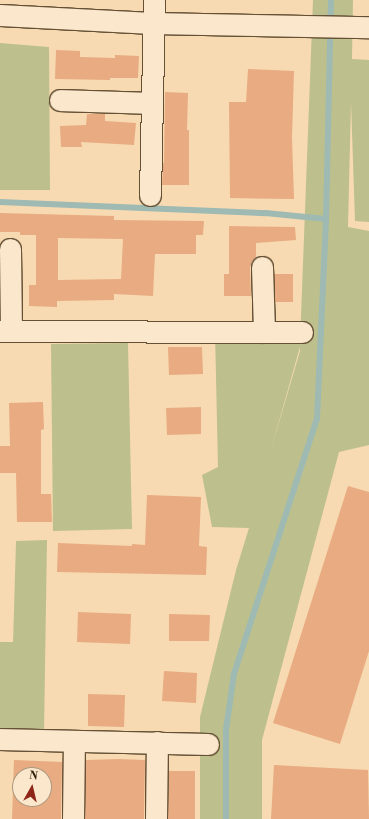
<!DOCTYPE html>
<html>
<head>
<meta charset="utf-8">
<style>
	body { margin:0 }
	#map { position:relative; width:369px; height:819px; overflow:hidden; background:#f7dab1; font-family:"Libre Bodoni",serif }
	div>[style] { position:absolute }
	.green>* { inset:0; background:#bdc08c }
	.stream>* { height:5.5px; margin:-2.75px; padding:0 2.75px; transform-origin:2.75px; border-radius:2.75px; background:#9ebab3 }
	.building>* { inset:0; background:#e9ab81 }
	.roads { filter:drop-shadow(1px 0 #655034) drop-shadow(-1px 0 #655034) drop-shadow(0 1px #655034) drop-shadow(0 -1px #655034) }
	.minor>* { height:21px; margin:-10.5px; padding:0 10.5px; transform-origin:10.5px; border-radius:10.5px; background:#fae7cc }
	span { translate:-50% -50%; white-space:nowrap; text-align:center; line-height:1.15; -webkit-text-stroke:3.5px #fae7cc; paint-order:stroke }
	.north { position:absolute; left:12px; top:767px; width:40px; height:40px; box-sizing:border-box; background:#fae7cc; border:1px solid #ab987e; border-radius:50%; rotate:8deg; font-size:11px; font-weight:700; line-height:16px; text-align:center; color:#34220a }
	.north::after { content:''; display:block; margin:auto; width:14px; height:18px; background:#8f2418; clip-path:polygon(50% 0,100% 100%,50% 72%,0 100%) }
</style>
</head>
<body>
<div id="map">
	<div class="green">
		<i style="clip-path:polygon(evenodd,313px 0,353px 0,352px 59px,369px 60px,369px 222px,355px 221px,351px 102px,348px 227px,369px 231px,369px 445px,339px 452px,262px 740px,262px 819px,200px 819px,200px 717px,236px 570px,249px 528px,212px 527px,202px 475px,218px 467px,215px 332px,300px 342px,313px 0,300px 347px,300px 351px,270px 453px,300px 347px)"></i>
		<i style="clip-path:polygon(0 43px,49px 47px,50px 190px,0 190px)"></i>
		<i style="clip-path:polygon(128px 343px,132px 529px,53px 531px,51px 344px)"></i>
		<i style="clip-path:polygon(47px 540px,44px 732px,0 732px,0 642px,13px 642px,16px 541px)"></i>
	</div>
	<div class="stream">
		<i style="left:0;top:202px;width:266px;rotate:2.4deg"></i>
		<i style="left:266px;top:213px;width:60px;rotate:5.7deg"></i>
		<i style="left:226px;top:819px;width:89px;rotate:-90deg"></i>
		<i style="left:226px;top:730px;width:57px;rotate:-81.9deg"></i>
		<i style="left:234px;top:674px;width:268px;rotate:-72deg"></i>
		<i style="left:317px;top:419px;width:200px;rotate:-87.4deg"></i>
		<i style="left:326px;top:219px;width:219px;rotate:-88.7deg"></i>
	</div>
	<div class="building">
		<i style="clip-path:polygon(56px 50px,80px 51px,80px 57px,115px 58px,115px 55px,139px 56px,138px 78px,110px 78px,110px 80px,55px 79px)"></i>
		<i style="clip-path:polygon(248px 69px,294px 71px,292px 138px,294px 199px,230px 198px,229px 102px,246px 102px)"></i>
		<i style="clip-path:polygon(165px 92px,188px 93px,187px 130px,189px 130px,189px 185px,162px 185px,163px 163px,164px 163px)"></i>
		<i style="clip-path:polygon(87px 114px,105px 114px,105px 121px,136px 123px,134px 145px,81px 142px,82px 147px,61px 147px,60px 126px,86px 125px)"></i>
		<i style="clip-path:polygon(evenodd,0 213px,114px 216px,114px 220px,204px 221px,203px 235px,196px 235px,196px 254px,155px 254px,153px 296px,114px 294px,114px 300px,57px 301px,57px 307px,29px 306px,29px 285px,36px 285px,36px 235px,20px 235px,20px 232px,0 232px,0 213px,58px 238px,123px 239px,121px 279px,58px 280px,58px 238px)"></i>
		<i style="clip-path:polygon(229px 226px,295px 227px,296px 240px,256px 243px,256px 257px,252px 261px,250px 267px,251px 296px,224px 296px,224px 274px,229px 274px)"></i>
		<i style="clip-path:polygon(274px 274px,293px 274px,293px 302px,275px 302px)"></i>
		<i style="clip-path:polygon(168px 347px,202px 347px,203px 374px,169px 375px)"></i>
		<i style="clip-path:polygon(43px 402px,44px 429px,41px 430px,41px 494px,51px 494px,52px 522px,17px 522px,16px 473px,0 473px,0 446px,10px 446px,9px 403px)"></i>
		<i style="clip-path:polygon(201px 407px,201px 434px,167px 435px,166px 408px)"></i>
		<i style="clip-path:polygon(348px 486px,369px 492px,369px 651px,340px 744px,273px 723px)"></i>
		<i style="clip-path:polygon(147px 495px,201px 497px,199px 546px,207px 547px,206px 575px,57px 572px,58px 543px,132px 546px,132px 544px,145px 545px)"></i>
		<i style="clip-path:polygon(78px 612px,131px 614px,130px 644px,77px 642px)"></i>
		<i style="clip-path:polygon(169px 614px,210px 615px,209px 641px,169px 641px)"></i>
		<i style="clip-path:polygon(164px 671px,197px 673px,196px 703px,162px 701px)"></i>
		<i style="clip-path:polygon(88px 694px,125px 695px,124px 727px,88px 726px)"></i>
		<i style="clip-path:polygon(118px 759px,145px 760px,144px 819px,85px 819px,86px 760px)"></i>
		<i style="clip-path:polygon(evenodd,14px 760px,62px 762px,61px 819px,12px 819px,14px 760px,20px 775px,44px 775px,44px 799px,20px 799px,20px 775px)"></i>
		<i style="clip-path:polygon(274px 765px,368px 770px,369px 819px,271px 819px)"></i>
		<i style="clip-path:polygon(169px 771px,195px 771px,195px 819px,168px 819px)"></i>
	</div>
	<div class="roads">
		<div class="minor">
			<i style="left:0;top:15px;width:152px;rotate:3deg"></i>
			<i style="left:152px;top:23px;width:217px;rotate:1.1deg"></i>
			<i style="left:60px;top:100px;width:91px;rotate:1.9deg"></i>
			<i style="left:150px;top:195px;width:195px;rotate:-88.8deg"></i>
			<i style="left:10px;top:249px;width:82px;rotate:89.3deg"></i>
			<i style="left:262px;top:267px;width:65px;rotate:88.2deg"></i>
			<i style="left:0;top:331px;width:302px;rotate:0.2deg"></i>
			<i style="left:0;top:739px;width:208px;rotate:1.4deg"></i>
			<i style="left:73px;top:819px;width:78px;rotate:-89.3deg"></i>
			<i style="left:156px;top:819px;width:77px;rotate:-89.3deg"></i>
		</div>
	</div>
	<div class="north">N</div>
</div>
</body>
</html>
